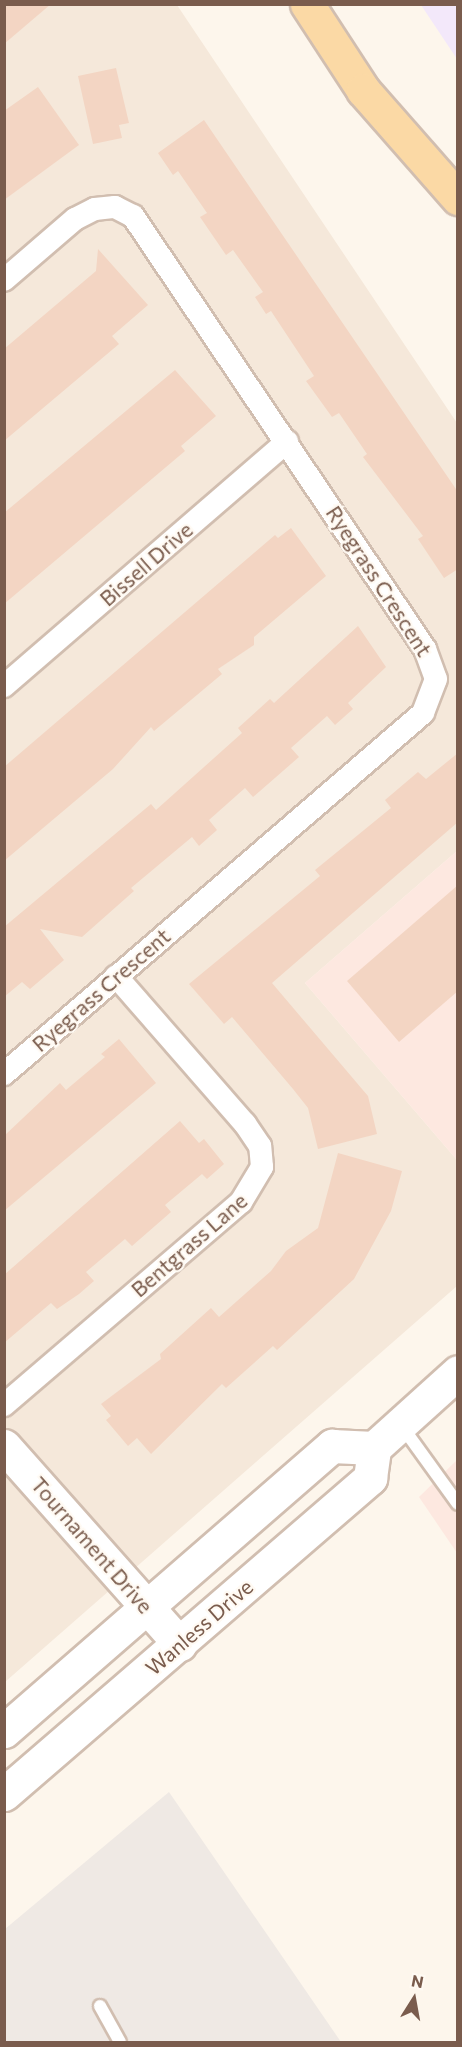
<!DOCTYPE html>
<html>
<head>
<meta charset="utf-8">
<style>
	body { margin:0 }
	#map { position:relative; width:462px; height:2047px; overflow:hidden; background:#fdf6ec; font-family:Commissioner,sans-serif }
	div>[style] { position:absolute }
	.residential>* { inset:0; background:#f5e8da }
	.commercial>* { inset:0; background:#fde8e0 }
	.industrial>* { inset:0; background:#efe9e4 }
	.education>* { inset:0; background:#f3e8fa }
	.building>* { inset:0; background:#f3d5c3 }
	.roads { filter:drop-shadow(2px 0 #d1beb0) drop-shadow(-2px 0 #d1beb0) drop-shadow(0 2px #d1beb0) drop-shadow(0 -2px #d1beb0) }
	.lane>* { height:12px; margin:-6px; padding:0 6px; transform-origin:6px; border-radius:6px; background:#fff }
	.street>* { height:22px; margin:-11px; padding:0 11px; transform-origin:11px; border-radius:11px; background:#fff }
	.secondary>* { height:33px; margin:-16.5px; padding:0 16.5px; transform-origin:16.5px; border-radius:16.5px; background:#fff }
	.primary>* { height:33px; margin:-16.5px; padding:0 16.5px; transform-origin:16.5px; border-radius:16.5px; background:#fbd9a5 }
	span { translate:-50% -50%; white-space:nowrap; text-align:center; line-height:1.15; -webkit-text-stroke:4.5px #fffaf3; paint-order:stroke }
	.street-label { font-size:21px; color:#7a5c4d }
	.frame { position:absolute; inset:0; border:6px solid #7a5c4d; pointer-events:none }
	.north { position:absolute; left:384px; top:1969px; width:60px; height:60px; -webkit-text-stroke:4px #fffaf3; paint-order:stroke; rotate:11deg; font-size:16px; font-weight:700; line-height:24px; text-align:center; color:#7a5c4d }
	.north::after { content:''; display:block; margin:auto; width:21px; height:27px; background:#7a5c4d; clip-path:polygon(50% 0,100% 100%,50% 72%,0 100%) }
</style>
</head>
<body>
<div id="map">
	<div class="residential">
		<i style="clip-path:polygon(5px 5px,177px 5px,457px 423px,457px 851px,305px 983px,457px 1160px,457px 1286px,5px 1682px)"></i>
	</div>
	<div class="commercial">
		<i style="clip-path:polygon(457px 851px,457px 1160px,305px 983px)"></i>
		<i style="clip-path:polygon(457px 1460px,457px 1553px,419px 1497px)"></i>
	</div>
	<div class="industrial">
		<i style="clip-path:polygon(169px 1792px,341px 2042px,5px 2042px,5px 1929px)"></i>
	</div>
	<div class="education">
		<i style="clip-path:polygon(421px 5px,457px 5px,457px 59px)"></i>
	</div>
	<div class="building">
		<i style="clip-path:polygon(4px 4px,51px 4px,4px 44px)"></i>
		<i style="clip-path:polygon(116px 68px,129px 123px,119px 125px,122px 138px,93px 144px,78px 76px)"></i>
		<i style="clip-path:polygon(38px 87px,79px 145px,4px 200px,4px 111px)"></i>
		<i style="clip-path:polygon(204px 120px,458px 492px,458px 569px,444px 578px,418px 539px,423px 536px,363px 457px,367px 454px,339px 413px,332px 417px,306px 381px,314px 376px,271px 311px,266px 314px,255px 297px,263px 292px,233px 250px,226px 255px,200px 217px,207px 213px,178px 171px,173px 175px,158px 153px)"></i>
		<i style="clip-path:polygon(98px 249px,148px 305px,112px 336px,119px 344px,4px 441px,4px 349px,96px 271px)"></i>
		<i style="clip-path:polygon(175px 370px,216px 416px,181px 446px,185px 451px,4px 604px,4px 513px)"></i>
		<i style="clip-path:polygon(291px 528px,326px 576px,254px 637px,254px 645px,218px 669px,222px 674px,154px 731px,151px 727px,113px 769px,4px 861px,4px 767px,275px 535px,278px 538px)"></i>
		<i style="clip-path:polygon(358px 626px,386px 667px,348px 703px,353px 709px,335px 725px,327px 716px,291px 748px,299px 757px,253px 797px,245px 788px,209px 820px,217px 830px,199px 846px,192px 837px,131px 888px,134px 891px,82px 937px,40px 929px,64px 960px,30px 989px,22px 982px,4px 997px,4px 927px,151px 804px,156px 810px,242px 733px,238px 728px,270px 699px,274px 703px)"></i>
		<i style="clip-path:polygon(458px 753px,458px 822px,272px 983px,368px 1096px,377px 1134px,318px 1149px,308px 1108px,293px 1089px,232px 1017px,224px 1024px,189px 984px,320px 876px,315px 870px,391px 808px,385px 800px,418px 772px,426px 779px)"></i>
		<i style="clip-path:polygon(458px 885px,458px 991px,399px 1042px,347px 981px)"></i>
		<i style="clip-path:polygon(119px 1039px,156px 1083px,4px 1211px,4px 1136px,60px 1083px,66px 1090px,105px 1057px,101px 1054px)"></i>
		<i style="clip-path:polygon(180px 1121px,199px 1143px,204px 1139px,224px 1164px,207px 1179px,202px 1174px,165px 1205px,171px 1212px,132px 1246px,125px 1239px,86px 1272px,94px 1281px,79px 1294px,57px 1309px,51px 1303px,4px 1343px,4px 1275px)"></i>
		<i style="clip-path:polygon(338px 1153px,402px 1171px,391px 1211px,354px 1279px,277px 1350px,273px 1346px,226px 1388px,222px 1384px,151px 1454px,137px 1438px,128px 1446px,106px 1420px,111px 1416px,101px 1404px,161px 1359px,160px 1354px,211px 1308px,219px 1317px,271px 1271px,286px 1251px,318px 1228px)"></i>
	</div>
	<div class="roads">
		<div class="lane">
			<i style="left:401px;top:1425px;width:97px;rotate:54.2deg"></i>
			<i style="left:100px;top:2006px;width:41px;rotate:60.9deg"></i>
		</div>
		<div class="street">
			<i style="left:4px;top:280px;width:94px;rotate:-40.7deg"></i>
			<i style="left:75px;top:219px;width:22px;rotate:-27deg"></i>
			<i style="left:95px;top:209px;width:20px;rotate:-6deg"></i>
			<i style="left:115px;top:207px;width:20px;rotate:27deg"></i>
			<i style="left:133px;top:216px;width:522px;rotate:56.01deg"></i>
			<i style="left:425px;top:649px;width:32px;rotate:70deg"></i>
			<i style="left:436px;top:679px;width:36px;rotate:111deg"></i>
			<i style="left:423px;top:713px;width:553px;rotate:139.25deg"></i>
			<i style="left:4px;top:686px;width:374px;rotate:-40.8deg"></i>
			<i style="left:4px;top:1405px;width:312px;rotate:-40.6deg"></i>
			<i style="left:241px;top:1202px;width:41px;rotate:-59deg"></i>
			<i style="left:262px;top:1167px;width:21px;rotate:-95deg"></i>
			<i style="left:260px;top:1146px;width:27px;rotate:-124deg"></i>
			<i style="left:245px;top:1124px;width:196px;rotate:-131.1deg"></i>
		</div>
		<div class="secondary">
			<i style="left:4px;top:1446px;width:265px;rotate:48.4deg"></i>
			<i style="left:4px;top:1731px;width:435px;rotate:-41deg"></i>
			<i style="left:332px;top:1446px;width:42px;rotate:2.7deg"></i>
			<i style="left:4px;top:1794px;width:484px;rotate:-40.8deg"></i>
			<i style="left:370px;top:1478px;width:30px;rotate:-82deg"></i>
			<i style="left:374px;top:1448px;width:113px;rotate:-42.1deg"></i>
		</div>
		<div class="primary">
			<i style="left:307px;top:4px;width:103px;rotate:56.9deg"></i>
			<i style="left:363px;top:90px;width:144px;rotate:48.7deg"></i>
		</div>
	</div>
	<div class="street-label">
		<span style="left:146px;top:564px;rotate:-41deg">Bissell Drive</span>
		<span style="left:379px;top:581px;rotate:57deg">Ryegrass Crescent</span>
		<span style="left:101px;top:990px;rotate:-41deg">Ryegrass Crescent</span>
		<span style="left:189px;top:1245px;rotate:-41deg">Bentgrass Lane</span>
		<span style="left:92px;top:1545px;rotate:49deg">Tournament Drive</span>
		<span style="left:199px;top:1627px;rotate:-41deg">Wanless Drive</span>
	</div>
	<div class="frame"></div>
	<div class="north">N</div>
</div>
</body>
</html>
